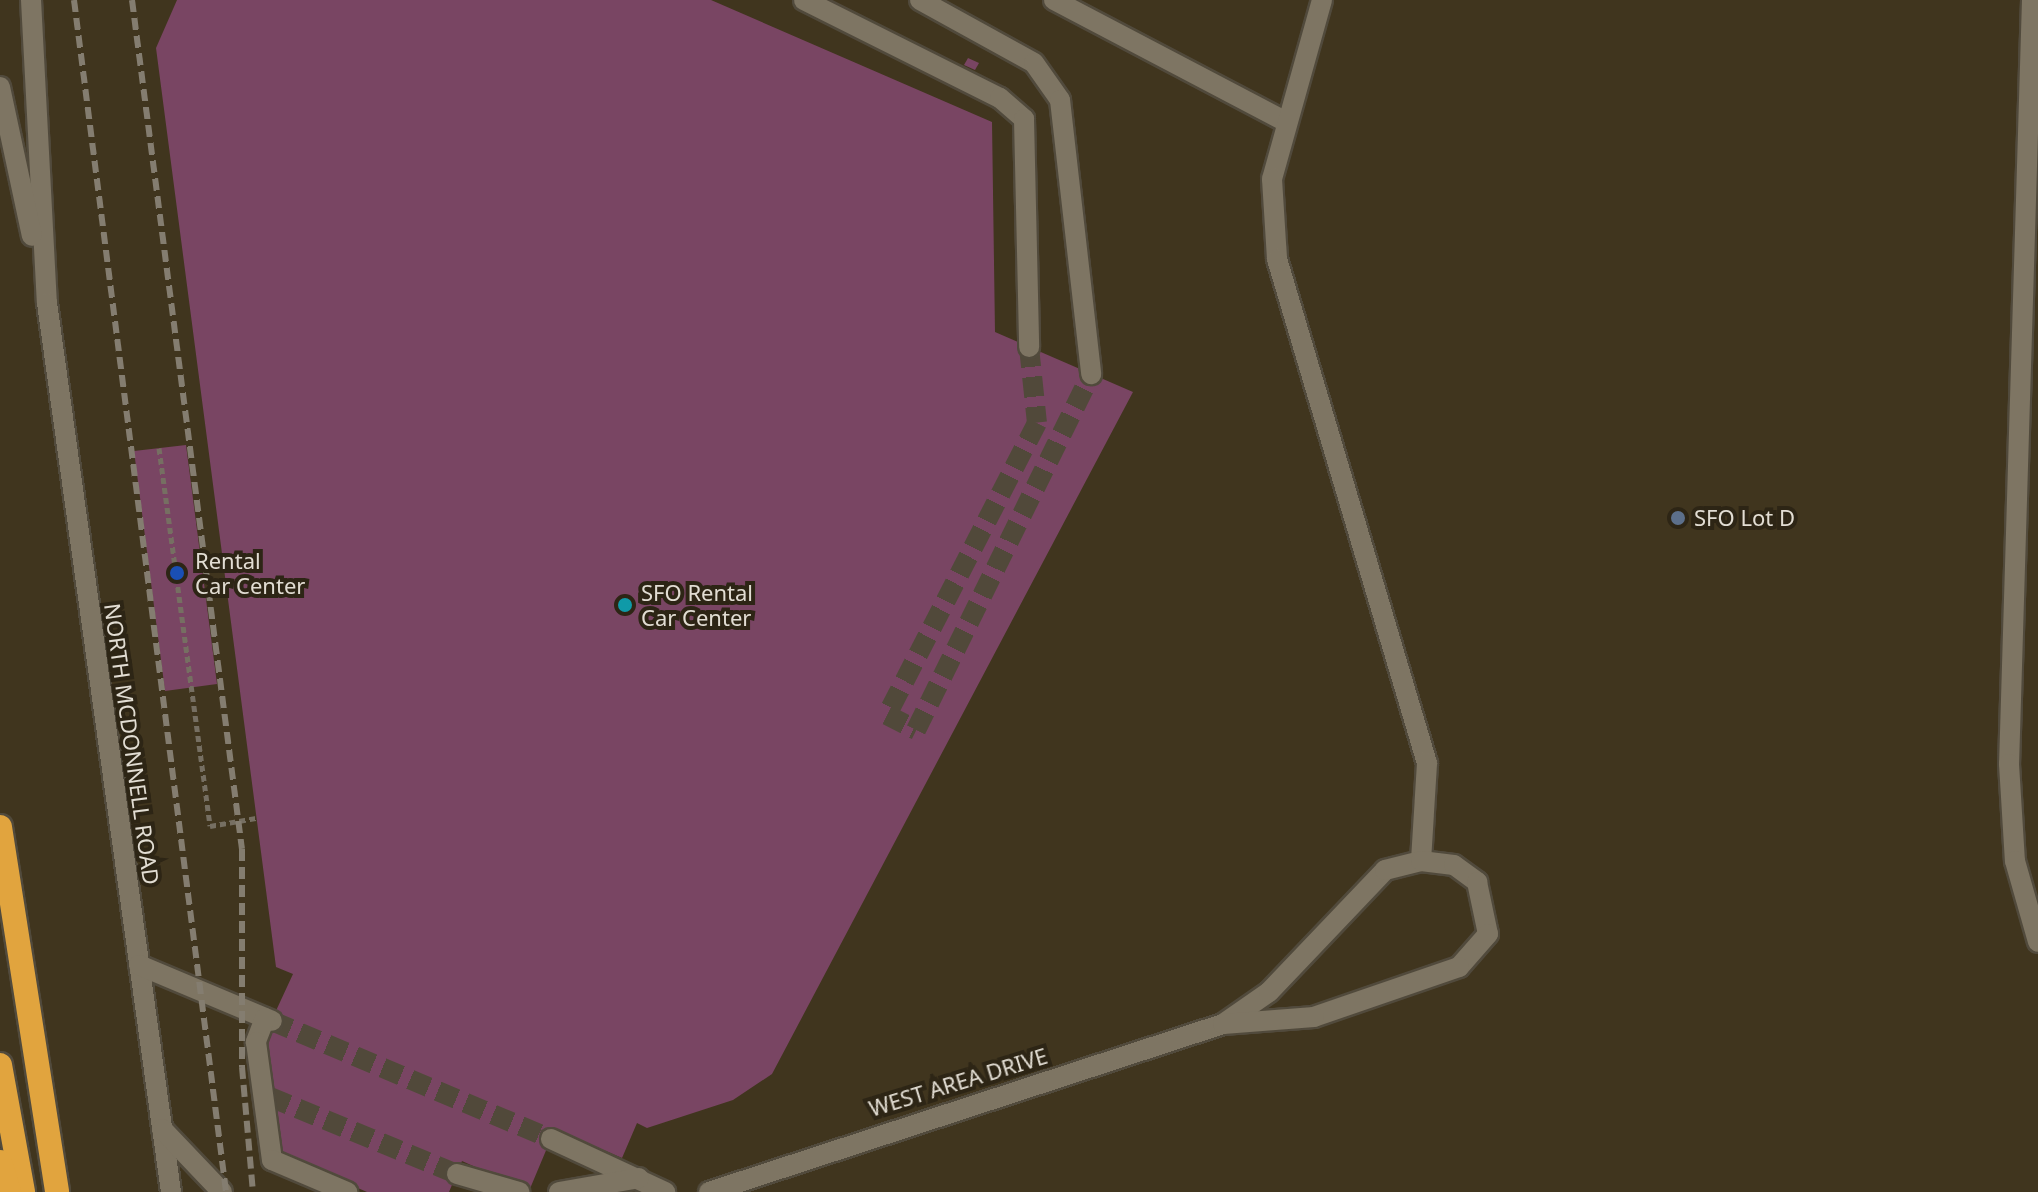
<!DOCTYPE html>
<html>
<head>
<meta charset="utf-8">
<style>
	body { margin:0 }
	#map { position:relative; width:2038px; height:1192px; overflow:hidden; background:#372f1f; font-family:"Noto Sans",sans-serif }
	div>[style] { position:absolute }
	.built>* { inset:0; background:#40351e }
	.building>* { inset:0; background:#794563 }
	.minor-tunnel>* { height:20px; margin-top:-10px; transform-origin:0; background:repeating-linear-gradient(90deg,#51493a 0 20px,transparent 0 30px) }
	.path>* { height:5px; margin-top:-2.5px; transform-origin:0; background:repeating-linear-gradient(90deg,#766f62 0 6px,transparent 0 10px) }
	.roads { filter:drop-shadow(2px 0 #514a3c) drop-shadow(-2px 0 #514a3c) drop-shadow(0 2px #514a3c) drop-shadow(0 -2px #514a3c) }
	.minor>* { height:20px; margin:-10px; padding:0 10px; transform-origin:10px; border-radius:10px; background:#7e7563 }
	.highway>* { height:24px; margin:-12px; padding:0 12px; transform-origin:12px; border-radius:12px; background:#e1a43e }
	.rail>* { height:6px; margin-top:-3px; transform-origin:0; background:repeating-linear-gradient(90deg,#847d70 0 12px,transparent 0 18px) }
	.dots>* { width:22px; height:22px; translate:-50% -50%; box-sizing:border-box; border:4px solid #2d2515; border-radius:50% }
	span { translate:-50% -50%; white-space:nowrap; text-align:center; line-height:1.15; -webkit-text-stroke:8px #2d2515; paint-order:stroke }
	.poi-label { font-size:22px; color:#e2ddd3 }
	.left { translate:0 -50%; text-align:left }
	.street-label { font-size:22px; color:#e2ddd3 }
</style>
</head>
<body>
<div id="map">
	<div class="built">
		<i style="clip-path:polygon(0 0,2038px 0,2038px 1192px,9px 1192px,0 1130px)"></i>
	</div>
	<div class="building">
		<i style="clip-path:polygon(177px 0,711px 0,992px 122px,995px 332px,1133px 392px,772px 1074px,733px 1100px,647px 1128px,637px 1123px,622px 1158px,555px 1129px,529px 1191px,462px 1161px,449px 1192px,367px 1192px,277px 1153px,262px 1041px,293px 974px,276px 967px,156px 48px)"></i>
		<i style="clip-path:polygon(968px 58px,979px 63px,975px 70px,964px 65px)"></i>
		<i style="clip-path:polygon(186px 445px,217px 684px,165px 691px,134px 451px)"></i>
	</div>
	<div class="minor-tunnel">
		<i style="left:1029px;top:347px;width:76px;rotate:84deg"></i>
		<i style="left:1037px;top:423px;width:328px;rotate:117.2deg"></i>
		<i style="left:887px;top:715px;width:33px;rotate:27deg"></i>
		<i style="left:916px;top:730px;width:397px;rotate:-63.8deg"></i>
		<i style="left:272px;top:1021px;width:303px;rotate:22.9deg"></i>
		<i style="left:270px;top:1097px;width:202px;rotate:22.4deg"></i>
	</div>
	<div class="path">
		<i style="left:159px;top:448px;width:381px;rotate:82.3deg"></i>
		<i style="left:210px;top:826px;width:47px;rotate:-9.9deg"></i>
	</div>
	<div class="roads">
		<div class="minor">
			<i style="left:31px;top:0;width:303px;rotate:87deg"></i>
			<i style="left:47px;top:303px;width:898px;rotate:82.06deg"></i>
			<i style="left:804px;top:0;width:219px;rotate:26.6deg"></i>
			<i style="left:1000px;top:98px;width:32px;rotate:41deg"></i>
			<i style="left:1024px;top:119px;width:228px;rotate:88.7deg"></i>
			<i style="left:920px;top:0;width:130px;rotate:28.9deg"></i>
			<i style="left:1034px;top:63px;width:45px;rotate:54.9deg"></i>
			<i style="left:1060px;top:100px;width:276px;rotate:83.5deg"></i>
			<i style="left:1054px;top:0;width:260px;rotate:27.7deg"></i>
			<i style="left:1322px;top:0;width:186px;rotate:105.6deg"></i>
			<i style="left:1272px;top:179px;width:80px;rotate:86.4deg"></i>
			<i style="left:1277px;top:259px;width:526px;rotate:73.43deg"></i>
			<i style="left:1427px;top:763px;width:98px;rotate:93.5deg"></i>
			<i style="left:2032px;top:0;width:764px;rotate:91.72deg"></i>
			<i style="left:2009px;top:764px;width:97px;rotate:86.5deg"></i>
			<i style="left:2015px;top:861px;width:84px;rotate:74.1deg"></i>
			<i style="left:0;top:87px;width:152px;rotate:77.9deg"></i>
			<i style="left:139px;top:965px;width:144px;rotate:22.8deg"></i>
			<i style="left:265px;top:1018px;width:26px;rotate:111deg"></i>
			<i style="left:256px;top:1042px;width:119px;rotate:82.3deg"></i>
			<i style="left:272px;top:1160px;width:82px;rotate:23.1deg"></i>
			<i style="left:162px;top:1129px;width:87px;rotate:46.4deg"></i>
			<i style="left:551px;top:1139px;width:126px;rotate:24.9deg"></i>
			<i style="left:457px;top:1174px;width:65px;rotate:16.2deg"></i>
			<i style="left:559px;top:1192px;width:81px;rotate:-9.9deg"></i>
			<i style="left:709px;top:1192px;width:541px;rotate:-18.1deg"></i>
			<i style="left:1223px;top:1024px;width:56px;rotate:-34.8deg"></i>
			<i style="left:1269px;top:992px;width:168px;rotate:-46.4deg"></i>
			<i style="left:1385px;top:870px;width:37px;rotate:-14deg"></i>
			<i style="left:1421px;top:861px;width:33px;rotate:7deg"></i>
			<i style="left:1454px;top:865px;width:29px;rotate:36deg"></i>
			<i style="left:1477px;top:882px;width:53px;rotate:78.1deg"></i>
			<i style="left:1488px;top:934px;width:44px;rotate:131.3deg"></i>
			<i style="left:1459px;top:967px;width:153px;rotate:161deg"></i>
			<i style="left:1314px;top:1017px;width:91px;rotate:175.6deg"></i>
		</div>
		<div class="highway">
			<i style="left:0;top:827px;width:369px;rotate:81.1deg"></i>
			<i style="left:0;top:1065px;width:129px;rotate:79.7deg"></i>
			<i style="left:0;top:1162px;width:31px;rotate:73deg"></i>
		</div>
	</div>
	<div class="rail">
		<i style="left:74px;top:0;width:1202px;rotate:82.73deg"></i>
		<i style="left:132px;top:0;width:856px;rotate:82.62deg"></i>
		<i style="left:242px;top:849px;width:218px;rotate:90deg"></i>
		<i style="left:242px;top:1067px;width:125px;rotate:85deg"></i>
	</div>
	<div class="dots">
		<i style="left:1678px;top:518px;background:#5c6f8a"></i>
		<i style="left:177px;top:573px;background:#1a4fb4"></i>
		<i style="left:625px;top:605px;background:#0f9aa8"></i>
	</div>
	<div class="poi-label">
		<span class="left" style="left:1694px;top:518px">SFO Lot D</span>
		<span class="left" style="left:195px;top:573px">Rental<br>Car Center</span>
		<span class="left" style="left:641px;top:605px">SFO Rental<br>Car Center</span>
	</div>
	<div class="street-label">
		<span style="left:132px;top:744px;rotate:82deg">NORTH MCDONNELL ROAD</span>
		<span style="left:958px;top:1082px;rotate:-17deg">WEST AREA DRIVE</span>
	</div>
</div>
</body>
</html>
